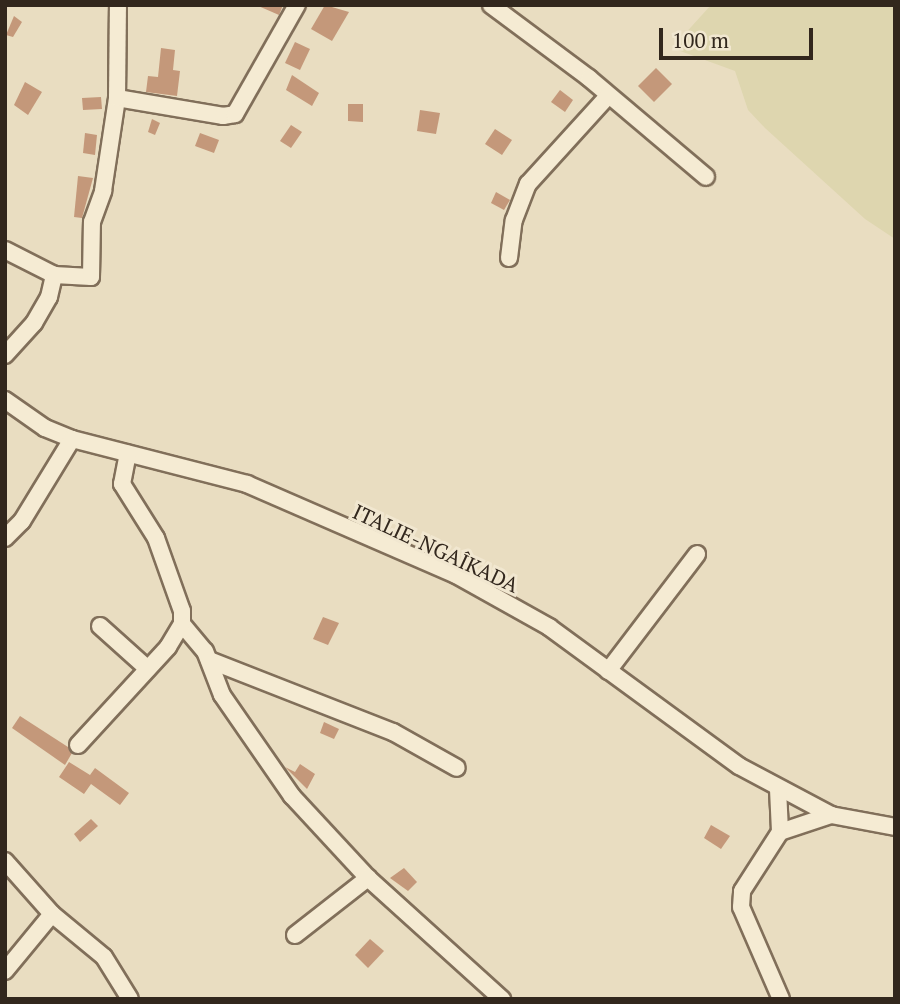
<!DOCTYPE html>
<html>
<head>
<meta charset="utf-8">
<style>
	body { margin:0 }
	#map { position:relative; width:900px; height:1004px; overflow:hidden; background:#e9ddc1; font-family:"PT Serif",serif }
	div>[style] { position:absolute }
	.farmland>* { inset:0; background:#ded6af }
	.building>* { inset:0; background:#c4987a }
	.roads { filter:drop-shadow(2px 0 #816f5a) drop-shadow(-2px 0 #816f5a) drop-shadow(0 2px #816f5a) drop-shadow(0 -2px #816f5a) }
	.minor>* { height:16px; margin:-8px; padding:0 8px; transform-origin:8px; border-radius:8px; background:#f5ebd3 }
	span { translate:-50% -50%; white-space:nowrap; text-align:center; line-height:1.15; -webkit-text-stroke:6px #f1e7d0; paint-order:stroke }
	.street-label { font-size:21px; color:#32271d }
	.frame { position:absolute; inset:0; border:7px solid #32271d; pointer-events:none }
	.scale { position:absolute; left:659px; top:28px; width:154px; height:32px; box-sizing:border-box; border:4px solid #32271d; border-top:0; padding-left:9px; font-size:21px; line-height:24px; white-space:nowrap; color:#32271d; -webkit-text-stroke:5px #f1e7d0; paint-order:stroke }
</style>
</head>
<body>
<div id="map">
	<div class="farmland">
		<i style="clip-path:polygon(711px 5px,895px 5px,895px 239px,865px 219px,765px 128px,748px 110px,735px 71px,672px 48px)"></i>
	</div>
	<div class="building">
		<i style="clip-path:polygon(256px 5px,283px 5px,279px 15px)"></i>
		<i style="clip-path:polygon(325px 5px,349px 12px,332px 41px,311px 29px)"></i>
		<i style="clip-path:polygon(14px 16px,22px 22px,13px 37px,6px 35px)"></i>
		<i style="clip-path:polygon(295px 42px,310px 49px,300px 70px,285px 63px)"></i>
		<i style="clip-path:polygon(161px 48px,175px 50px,173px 70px,180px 71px,177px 96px,146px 92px,148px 76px,158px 77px)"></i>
		<i style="clip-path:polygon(656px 68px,672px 84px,654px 102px,638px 86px)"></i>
		<i style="clip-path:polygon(292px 75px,319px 93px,312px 106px,286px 90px)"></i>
		<i style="clip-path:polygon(25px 82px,42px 92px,28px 115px,14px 105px)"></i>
		<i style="clip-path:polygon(560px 90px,573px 100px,565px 112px,551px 102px)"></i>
		<i style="clip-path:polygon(101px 97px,102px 109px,83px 110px,82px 98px)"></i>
		<i style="clip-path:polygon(348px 104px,363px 104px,363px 122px,348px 121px)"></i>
		<i style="clip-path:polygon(420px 110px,440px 113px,436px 134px,417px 131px)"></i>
		<i style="clip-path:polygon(152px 119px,160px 123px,155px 135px,148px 132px)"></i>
		<i style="clip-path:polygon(291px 125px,302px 132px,291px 148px,280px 141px)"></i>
		<i style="clip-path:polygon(495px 129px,512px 140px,502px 155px,485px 144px)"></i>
		<i style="clip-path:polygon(85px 133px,97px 135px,95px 155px,83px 153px)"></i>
		<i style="clip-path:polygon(200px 133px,219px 140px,214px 153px,195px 146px)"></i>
		<i style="clip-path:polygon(78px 176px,93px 178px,82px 218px,74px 217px)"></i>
		<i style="clip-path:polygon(496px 192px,510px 200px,504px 210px,491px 203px)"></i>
		<i style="clip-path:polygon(323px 617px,339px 623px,328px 645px,313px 639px)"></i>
		<i style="clip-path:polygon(20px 716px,68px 747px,72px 753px,65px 765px,12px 728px)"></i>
		<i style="clip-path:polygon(324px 722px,339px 729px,334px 739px,320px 733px)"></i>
		<i style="clip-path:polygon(69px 762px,90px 775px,95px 768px,129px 793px,120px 805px,91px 784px,84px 794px,59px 777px)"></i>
		<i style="clip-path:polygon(300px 764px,315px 774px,307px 789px,285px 767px,295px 772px)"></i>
		<i style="clip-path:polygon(91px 819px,98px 826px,80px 842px,74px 834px)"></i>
		<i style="clip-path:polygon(711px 825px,730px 836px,721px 849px,704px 838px)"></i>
		<i style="clip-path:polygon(404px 868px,417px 882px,408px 891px,390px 878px)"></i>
		<i style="clip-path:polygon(370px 939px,384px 951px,368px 968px,355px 955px)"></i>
	</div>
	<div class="roads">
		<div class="minor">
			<i style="left:491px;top:5px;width:122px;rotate:36.7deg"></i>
			<i style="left:589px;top:78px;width:153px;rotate:40.2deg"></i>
			<i style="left:117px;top:98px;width:108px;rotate:9.6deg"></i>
			<i style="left:223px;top:116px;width:12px;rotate:-9deg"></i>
			<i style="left:235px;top:114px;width:125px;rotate:-60.4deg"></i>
			<i style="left:5px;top:250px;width:55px;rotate:27deg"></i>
			<i style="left:54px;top:275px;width:37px;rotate:3deg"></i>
			<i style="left:91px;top:277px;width:55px;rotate:-89deg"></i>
			<i style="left:92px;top:222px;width:33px;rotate:-70deg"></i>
			<i style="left:103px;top:191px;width:94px;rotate:-81.4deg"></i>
			<i style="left:117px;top:98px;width:93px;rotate:-89.4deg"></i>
			<i style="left:509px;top:258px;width:38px;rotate:-83deg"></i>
			<i style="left:514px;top:220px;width:39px;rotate:-69deg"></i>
			<i style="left:528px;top:184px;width:119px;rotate:-47.7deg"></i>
			<i style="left:5px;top:355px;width:43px;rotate:-47.8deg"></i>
			<i style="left:34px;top:323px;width:30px;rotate:-60deg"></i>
			<i style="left:49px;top:297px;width:23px;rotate:-77deg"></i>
			<i style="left:5px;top:400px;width:49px;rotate:35deg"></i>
			<i style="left:45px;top:428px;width:29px;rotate:22deg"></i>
			<i style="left:72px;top:439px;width:181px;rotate:14.4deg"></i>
			<i style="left:247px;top:484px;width:228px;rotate:23.5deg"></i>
			<i style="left:456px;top:575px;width:107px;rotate:29.2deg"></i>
			<i style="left:549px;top:627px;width:235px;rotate:36.2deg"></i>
			<i style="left:739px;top:766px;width:104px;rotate:28deg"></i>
			<i style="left:831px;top:815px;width:65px;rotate:10.6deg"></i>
			<i style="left:5px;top:538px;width:24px;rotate:-45deg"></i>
			<i style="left:22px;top:521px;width:96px;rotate:-58.6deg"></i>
			<i style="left:182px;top:624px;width:35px;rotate:50deg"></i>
			<i style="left:205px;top:651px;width:47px;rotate:68.9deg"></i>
			<i style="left:222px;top:695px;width:123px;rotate:55.3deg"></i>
			<i style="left:292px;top:796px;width:112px;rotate:47.2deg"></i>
			<i style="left:368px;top:878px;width:181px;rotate:42.1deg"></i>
			<i style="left:100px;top:626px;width:64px;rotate:41.9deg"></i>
			<i style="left:209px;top:660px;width:198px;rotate:21.4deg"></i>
			<i style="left:393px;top:732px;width:73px;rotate:29.4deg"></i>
			<i style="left:608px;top:671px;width:147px;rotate:-52.7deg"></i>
			<i style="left:78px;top:745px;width:133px;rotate:-47.4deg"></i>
			<i style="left:168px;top:647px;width:27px;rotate:-59deg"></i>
			<i style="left:182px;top:624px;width:13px;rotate:-90deg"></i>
			<i style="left:182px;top:611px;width:77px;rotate:-109.6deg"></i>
			<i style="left:156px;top:538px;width:64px;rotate:-122.2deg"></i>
			<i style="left:122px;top:484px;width:31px;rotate:-79deg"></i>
			<i style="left:778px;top:789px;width:43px;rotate:87.3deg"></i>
			<i style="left:5px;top:861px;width:71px;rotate:48.4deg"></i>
			<i style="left:52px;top:914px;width:67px;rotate:39.6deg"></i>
			<i style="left:104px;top:957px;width:49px;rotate:58.2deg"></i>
			<i style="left:295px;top:935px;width:93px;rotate:-38deg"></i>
			<i style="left:5px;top:971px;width:74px;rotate:-50.5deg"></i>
			<i style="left:781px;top:999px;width:100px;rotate:-113.5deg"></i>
			<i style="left:741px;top:907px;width:16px;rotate:-86deg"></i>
			<i style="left:742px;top:891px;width:70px;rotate:-57.2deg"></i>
			<i style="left:780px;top:832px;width:54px;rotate:-18.4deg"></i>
		</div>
	</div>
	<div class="street-label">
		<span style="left:436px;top:548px;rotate:25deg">ITALIE-NGAÎKADA</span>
	</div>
	<div class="frame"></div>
	<div class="scale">100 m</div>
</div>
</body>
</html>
